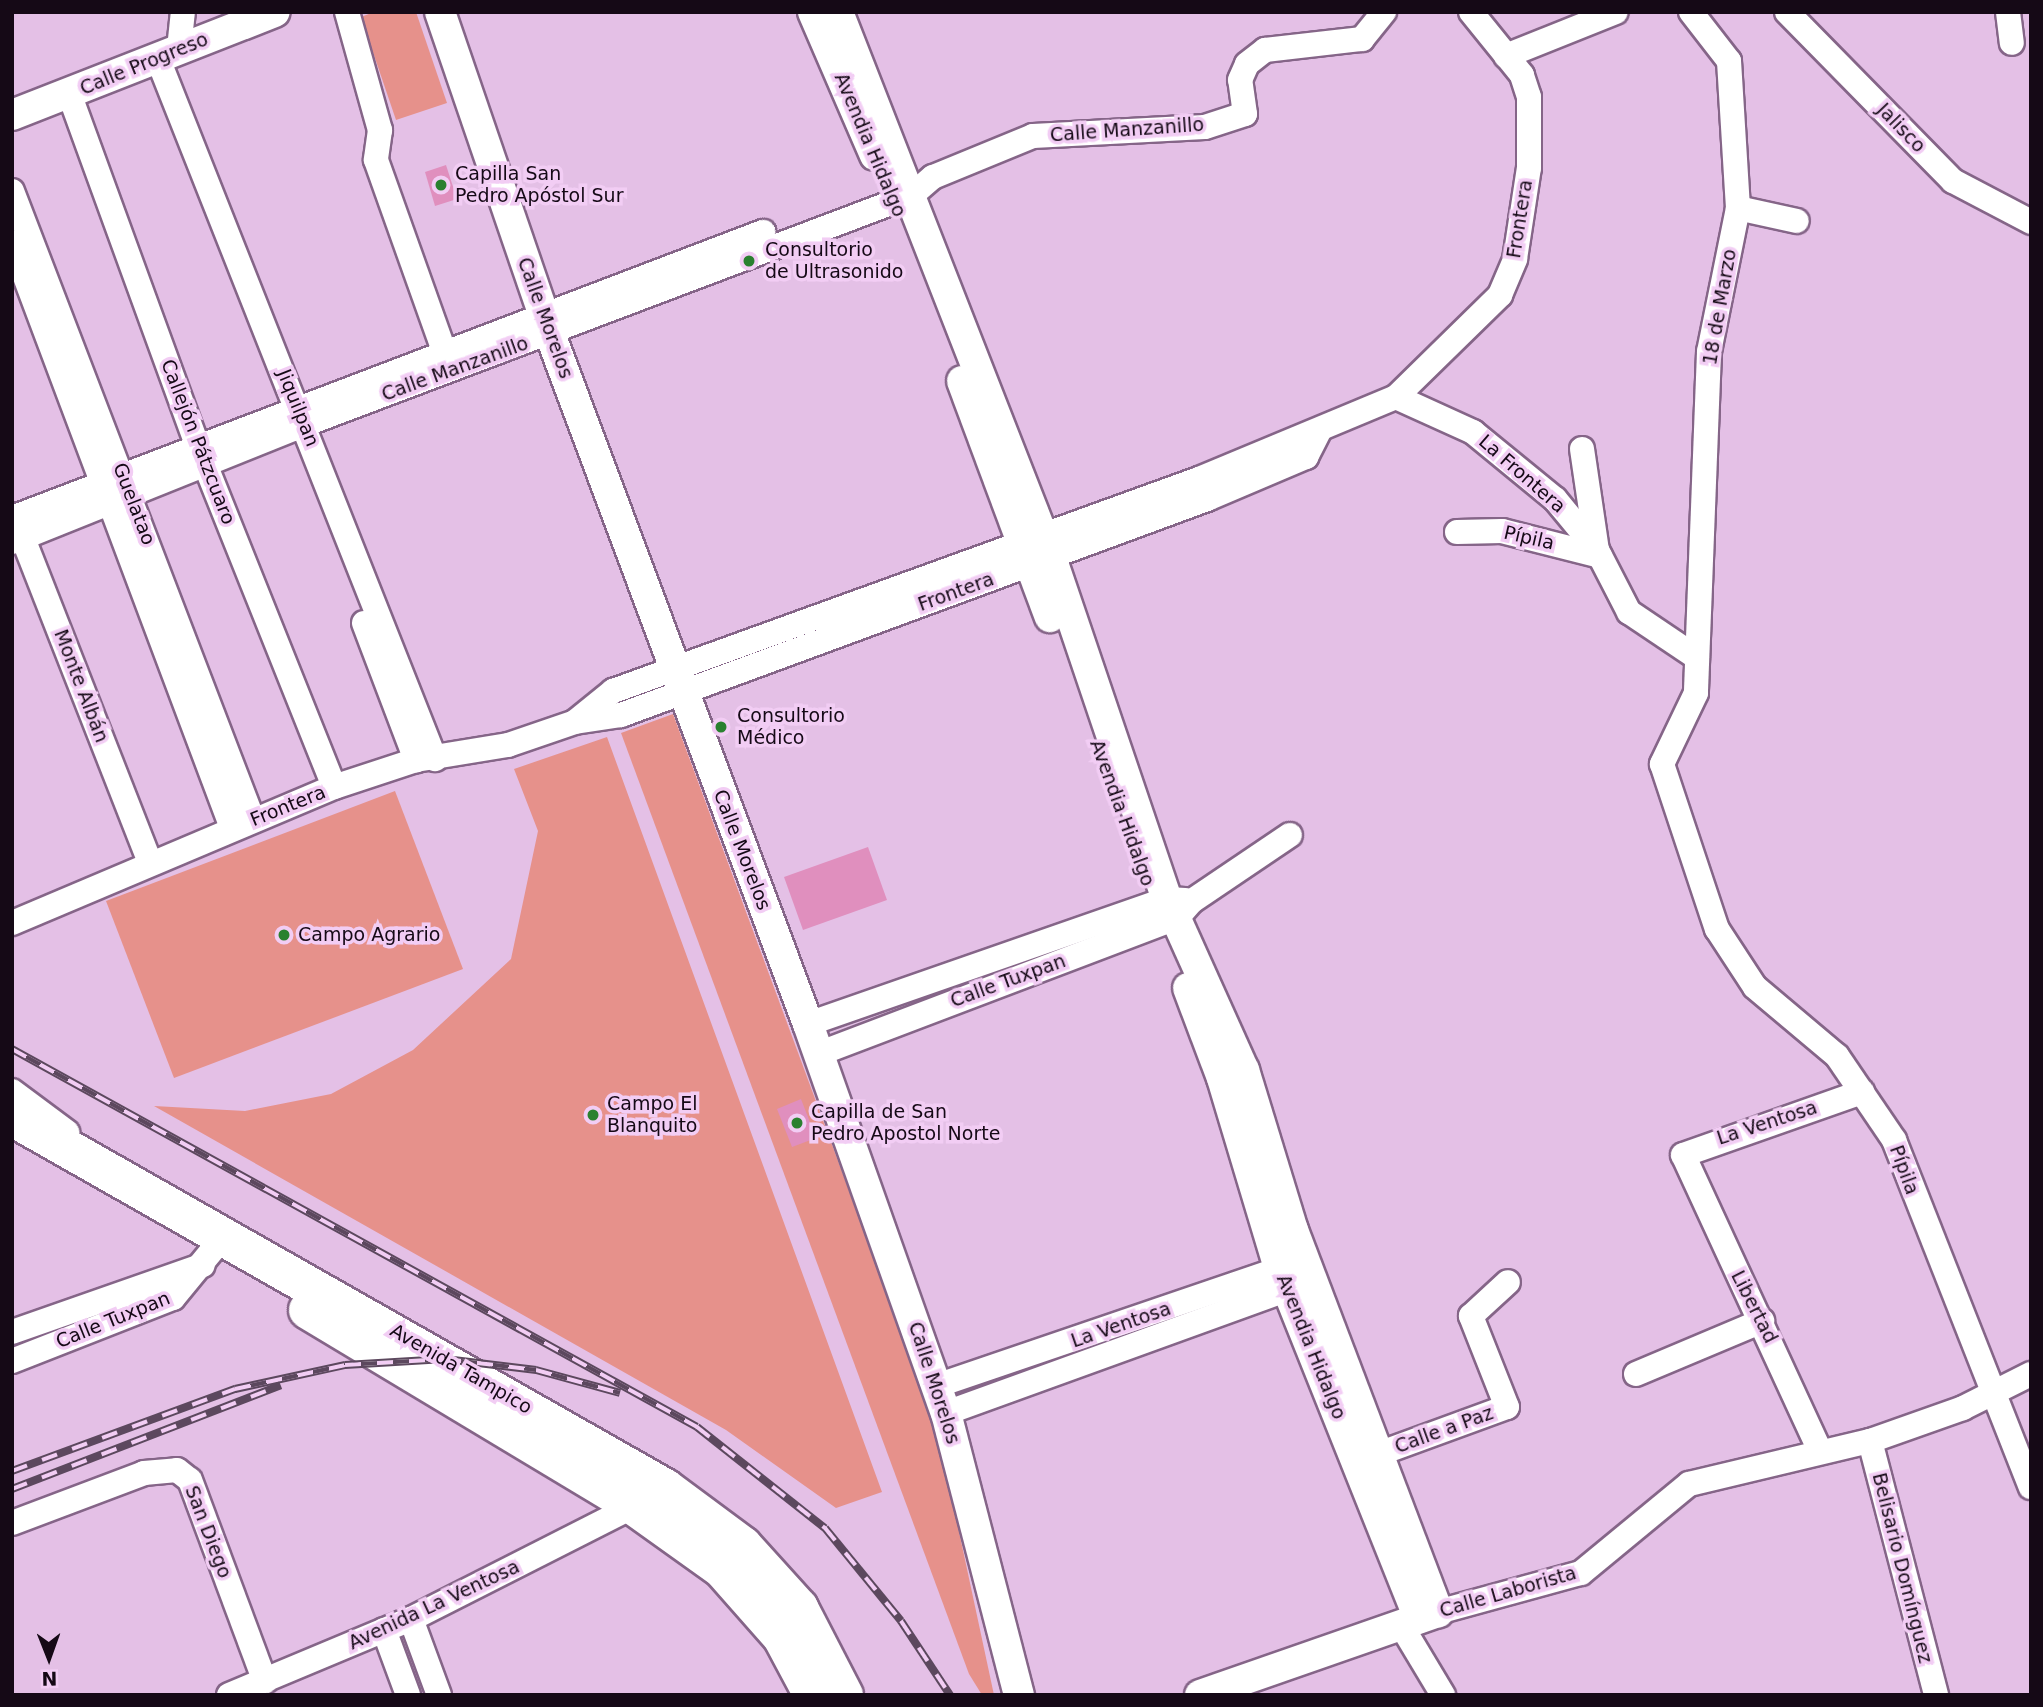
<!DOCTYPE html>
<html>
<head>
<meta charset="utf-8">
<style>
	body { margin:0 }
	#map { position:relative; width:2043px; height:1707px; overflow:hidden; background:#e4c0e6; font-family:"DejaVu Sans",sans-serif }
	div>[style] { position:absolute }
	.green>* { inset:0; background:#e6918b }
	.building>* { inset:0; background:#e08fbe }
	.roads { filter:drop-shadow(2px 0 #856588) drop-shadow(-2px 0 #856588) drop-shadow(0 2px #856588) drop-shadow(0 -2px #856588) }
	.minor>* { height:24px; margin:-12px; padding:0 12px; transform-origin:12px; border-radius:12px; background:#fff }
	.tertiary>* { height:30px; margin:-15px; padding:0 15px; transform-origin:15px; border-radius:15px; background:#fff }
	.primary>* { height:38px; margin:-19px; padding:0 19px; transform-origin:19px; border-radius:19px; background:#fff }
	.rail>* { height:8px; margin-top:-4px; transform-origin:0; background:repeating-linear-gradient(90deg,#f2cdf4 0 16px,#5c485e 0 32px); box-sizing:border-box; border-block:2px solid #5c485e }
	.dots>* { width:19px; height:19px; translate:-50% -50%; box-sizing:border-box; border:4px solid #f2cdf4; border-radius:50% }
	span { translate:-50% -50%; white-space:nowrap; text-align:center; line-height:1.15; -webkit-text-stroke:7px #f2cdf4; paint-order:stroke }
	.street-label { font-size:19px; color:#150916 }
	.poi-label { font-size:19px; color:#150916 }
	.left { translate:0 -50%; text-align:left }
	.frame { position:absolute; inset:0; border:14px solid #150916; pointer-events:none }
	.north { position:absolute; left:14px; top:1623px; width:70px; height:70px; -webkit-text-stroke:5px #f2cdf4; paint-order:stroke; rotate:179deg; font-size:19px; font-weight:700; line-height:28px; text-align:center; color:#150916 }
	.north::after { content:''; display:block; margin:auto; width:24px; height:32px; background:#150916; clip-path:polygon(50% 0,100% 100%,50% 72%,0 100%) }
</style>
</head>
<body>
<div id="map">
	<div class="green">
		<i style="clip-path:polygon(374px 12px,416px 12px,447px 103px,396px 120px,361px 17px)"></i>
		<i style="clip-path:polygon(673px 714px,937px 1429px,994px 1695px,982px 1695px,969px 1674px,621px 733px)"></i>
		<i style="clip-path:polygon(607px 737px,882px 1492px,836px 1508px,726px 1430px,154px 1106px,245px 1111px,331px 1094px,413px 1050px,511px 959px,538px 831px,514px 769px)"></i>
		<i style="clip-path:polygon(395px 791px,463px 969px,174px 1078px,106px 901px)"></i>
	</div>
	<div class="building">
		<i style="clip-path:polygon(446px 165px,457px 199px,435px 206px,425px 172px)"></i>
		<i style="clip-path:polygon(868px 847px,887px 900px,803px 930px,784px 877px)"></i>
		<i style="clip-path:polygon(801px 1099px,816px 1138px,792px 1147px,777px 1109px)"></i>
	</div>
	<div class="roads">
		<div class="minor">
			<i style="left:347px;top:12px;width:123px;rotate:74.4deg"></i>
			<i style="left:380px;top:130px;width:30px;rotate:98deg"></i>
			<i style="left:376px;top:160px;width:203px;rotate:70.4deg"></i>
			<i style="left:1691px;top:12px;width:62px;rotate:52.2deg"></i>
			<i style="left:1729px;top:61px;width:147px;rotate:86.5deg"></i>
			<i style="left:1738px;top:208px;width:147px;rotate:101.4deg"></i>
			<i style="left:1709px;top:352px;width:341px;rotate:92.2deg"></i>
			<i style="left:1696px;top:693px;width:79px;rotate:115.6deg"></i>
			<i style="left:1662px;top:764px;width:174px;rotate:71.6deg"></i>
			<i style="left:1717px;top:929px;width:69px;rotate:56.8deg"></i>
			<i style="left:1755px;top:987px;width:107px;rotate:40.1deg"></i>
			<i style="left:1837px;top:1056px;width:102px;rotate:55.8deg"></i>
			<i style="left:1894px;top:1140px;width:373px;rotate:68.5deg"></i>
			<i style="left:1787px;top:12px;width:237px;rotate:45.5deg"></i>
			<i style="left:1953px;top:181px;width:88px;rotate:27.7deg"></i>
			<i style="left:2008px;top:12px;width:31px;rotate:83deg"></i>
			<i style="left:179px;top:49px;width:37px;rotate:-84deg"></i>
			<i style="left:1506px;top:56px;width:118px;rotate:-21.8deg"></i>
			<i style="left:158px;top:59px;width:753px;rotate:68.41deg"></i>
			<i style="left:69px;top:93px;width:374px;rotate:70deg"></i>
			<i style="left:197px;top:444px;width:369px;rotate:68.2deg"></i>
			<i style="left:12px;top:191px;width:674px;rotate:69.04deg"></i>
			<i style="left:1738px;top:208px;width:60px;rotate:12.4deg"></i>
			<i style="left:12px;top:242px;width:626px;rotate:69.42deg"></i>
			<i style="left:1396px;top:397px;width:85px;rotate:24.4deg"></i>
			<i style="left:1473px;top:432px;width:106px;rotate:39.3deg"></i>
			<i style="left:1555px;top:499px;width:66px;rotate:50.5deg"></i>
			<i style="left:1582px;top:449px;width:102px;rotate:81.6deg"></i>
			<i style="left:1597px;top:550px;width:70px;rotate:62.7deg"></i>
			<i style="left:1629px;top:612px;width:81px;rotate:33.9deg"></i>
			<i style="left:12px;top:518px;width:804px;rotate:-20.85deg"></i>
			<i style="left:17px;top:523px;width:364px;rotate:68.6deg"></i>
			<i style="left:1457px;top:532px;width:45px;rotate:-1.3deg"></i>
			<i style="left:1502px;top:531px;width:101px;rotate:14.3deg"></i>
			<i style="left:12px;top:542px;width:300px;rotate:-21.9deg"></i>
			<i style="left:290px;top:430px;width:665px;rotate:-20.7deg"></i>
			<i style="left:912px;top:195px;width:28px;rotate:-41deg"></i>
			<i style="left:933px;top:177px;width:108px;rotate:-22.3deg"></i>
			<i style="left:1033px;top:136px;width:172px;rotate:-3deg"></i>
			<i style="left:1205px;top:127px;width:42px;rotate:-18deg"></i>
			<i style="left:1245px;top:114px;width:34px;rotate:-98deg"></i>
			<i style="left:1240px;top:80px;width:17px;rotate:-66deg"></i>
			<i style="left:1247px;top:64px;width:23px;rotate:-38deg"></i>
			<i style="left:1265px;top:50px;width:98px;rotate:-6.5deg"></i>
			<i style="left:1362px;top:39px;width:35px;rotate:-51deg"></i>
			<i style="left:364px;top:623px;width:147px;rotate:69.2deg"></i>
			<i style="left:576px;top:721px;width:48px;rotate:-39deg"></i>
			<i style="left:613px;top:691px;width:623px;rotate:-19.89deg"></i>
			<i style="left:1199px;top:479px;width:213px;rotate:-22.6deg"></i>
			<i style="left:1396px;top:397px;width:146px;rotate:-44.4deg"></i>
			<i style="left:1500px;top:295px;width:39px;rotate:-67deg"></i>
			<i style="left:1515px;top:259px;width:92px;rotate:-81.3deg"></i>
			<i style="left:1529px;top:168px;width:71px;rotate:-90deg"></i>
			<i style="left:1529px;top:97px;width:23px;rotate:-108deg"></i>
			<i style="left:1522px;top:75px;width:81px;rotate:-129deg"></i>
			<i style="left:12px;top:923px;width:350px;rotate:-22.9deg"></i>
			<i style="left:334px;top:787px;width:86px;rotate:-18.2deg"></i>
			<i style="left:416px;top:760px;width:93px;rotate:-9.3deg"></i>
			<i style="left:508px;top:745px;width:71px;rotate:-18.9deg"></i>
			<i style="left:575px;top:722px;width:47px;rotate:-8.7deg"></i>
			<i style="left:621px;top:715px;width:625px;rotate:-20.23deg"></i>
			<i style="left:1207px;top:499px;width:108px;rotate:-23deg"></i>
			<i style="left:1306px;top:457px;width:28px;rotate:-63deg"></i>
			<i style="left:808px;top:1024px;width:380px;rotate:-19.2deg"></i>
			<i style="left:1167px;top:899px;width:18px;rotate:3deg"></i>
			<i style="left:818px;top:1054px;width:385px;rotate:-20.8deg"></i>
			<i style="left:1178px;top:917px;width:21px;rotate:-49deg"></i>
			<i style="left:1192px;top:901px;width:118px;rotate:-34deg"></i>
			<i style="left:12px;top:1091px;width:69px;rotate:36.7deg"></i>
			<i style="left:12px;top:1332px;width:202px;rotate:-19.3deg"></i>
			<i style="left:12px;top:1361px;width:173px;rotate:-21.4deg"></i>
			<i style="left:173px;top:1298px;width:82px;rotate:-50.5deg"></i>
			<i style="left:1636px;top:1374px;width:137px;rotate:-22.8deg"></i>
			<i style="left:936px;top:1386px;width:381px;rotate:-18.8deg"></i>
			<i style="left:946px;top:1413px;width:382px;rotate:-19.9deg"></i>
			<i style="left:1870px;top:1441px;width:262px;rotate:75.4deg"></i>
			<i style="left:1820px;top:1451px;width:326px;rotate:-114.8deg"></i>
			<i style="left:1683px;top:1155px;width:190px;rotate:-19.4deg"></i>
			<i style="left:1381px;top:1453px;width:134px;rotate:-20.1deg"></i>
			<i style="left:1507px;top:1407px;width:98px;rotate:-111.6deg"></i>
			<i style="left:1471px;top:1316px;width:50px;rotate:-42.6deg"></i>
			<i style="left:12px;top:1523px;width:141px;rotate:-20.7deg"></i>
			<i style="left:144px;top:1473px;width:33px;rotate:-5deg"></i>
			<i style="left:177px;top:1470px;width:16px;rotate:38deg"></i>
			<i style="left:190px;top:1480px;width:215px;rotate:69.6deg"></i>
			<i style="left:1438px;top:1612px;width:148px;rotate:-15.3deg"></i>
			<i style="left:1581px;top:1573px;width:140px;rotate:-39.5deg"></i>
			<i style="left:1689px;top:1484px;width:186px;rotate:-13.4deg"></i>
			<i style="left:1870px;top:1441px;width:99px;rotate:-19.5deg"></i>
			<i style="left:1963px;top:1408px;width:76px;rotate:-26.6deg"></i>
			<i style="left:411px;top:1619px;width:81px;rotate:69.8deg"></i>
			<i style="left:1401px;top:1625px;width:82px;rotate:59deg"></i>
			<i style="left:384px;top:1630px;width:69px;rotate:69.7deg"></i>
			<i style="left:229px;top:1695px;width:197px;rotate:-22.7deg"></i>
			<i style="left:411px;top:1619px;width:250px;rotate:-26.9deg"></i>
		</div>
		<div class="tertiary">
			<i style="left:440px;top:12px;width:340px;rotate:71.1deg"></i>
			<i style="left:550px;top:334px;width:737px;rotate:69.5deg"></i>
			<i style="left:808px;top:1024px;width:413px;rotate:70.5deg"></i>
			<i style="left:946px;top:1413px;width:291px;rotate:75.5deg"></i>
			<i style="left:813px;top:12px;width:156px;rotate:66.6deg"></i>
			<i style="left:838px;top:12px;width:585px;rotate:68.65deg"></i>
			<i style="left:1051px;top:557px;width:361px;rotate:71.3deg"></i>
			<i style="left:1167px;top:899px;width:188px;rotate:65.8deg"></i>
			<i style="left:1244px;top:1070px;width:167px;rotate:73deg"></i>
			<i style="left:1293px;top:1230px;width:409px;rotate:69.2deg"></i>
			<i style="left:1438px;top:1612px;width:252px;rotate:160.8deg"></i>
			<i style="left:12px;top:115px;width:282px;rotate:-21.4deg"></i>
			<i style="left:962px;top:381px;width:252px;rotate:69.6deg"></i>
			<i style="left:1188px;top:988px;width:96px;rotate:69.3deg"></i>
			<i style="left:1222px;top:1078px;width:202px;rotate:73.3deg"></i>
			<i style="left:1280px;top:1271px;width:374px;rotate:68.2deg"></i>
		</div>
		<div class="primary">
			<i style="left:12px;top:1117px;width:751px;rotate:29.6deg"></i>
			<i style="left:665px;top:1488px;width:97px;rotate:36.6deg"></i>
			<i style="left:743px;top:1546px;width:84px;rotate:47.9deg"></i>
			<i style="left:799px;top:1608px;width:98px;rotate:62.7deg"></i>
			<i style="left:308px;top:1310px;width:380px;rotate:31deg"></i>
			<i style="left:634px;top:1506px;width:108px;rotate:35.6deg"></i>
			<i style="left:722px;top:1569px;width:91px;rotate:48.6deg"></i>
			<i style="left:782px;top:1637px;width:66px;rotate:61.9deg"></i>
		</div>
	</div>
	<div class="rail">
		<i style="left:12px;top:1049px;width:782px;rotate:28.89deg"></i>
		<i style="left:697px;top:1427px;width:163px;rotate:38.3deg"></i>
		<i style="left:825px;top:1528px;width:120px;rotate:50.7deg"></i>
		<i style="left:901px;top:1621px;width:89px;rotate:56.5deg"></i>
		<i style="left:12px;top:1471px;width:238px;rotate:-20.2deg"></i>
		<i style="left:235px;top:1389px;width:113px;rotate:-12.3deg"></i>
		<i style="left:345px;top:1365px;width:100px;rotate:-3.4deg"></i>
		<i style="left:445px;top:1359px;width:92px;rotate:6.9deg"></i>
		<i style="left:536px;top:1370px;width:87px;rotate:15.3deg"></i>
		<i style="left:12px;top:1489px;width:288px;rotate:-21.1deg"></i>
	</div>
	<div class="dots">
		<i style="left:441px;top:185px;background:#2a8130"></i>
		<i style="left:749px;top:261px;background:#2a8130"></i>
		<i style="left:721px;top:727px;background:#2a8130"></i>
		<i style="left:284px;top:935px;background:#2a8130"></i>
		<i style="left:593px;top:1115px;background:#2a8130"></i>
		<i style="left:797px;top:1123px;background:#2a8130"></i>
	</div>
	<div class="street-label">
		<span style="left:144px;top:64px;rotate:-22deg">Calle Progreso</span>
		<span style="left:1901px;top:128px;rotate:46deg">Jalisco</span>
		<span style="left:1127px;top:130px;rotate:-4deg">Calle Manzanillo</span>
		<span style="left:870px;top:145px;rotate:67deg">Avendia Hidalgo</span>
		<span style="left:1520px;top:219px;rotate:-81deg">Frontera</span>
		<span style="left:1720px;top:307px;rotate:-80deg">18 de Marzo</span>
		<span style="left:545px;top:318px;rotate:70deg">Calle Morelos</span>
		<span style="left:455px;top:369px;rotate:-20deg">Calle Manzanillo</span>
		<span style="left:298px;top:408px;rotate:68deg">Jiquilpan</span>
		<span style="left:198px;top:442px;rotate:69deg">Callejón Pátzcuaro</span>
		<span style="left:1522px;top:474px;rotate:41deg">La Frontera</span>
		<span style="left:134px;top:504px;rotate:69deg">Guelatao</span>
		<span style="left:1529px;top:538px;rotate:13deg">Pípila</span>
		<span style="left:956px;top:592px;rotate:-20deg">Frontera</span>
		<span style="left:81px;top:686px;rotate:69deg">Monte Albán</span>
		<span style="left:288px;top:806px;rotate:-22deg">Frontera</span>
		<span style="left:1122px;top:813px;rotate:70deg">Avendia Hidalgo</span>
		<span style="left:742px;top:850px;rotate:69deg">Calle Morelos</span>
		<span style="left:1008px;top:981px;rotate:-20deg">Calle Tuxpan</span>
		<span style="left:1767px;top:1123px;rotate:-18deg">La Ventosa</span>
		<span style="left:1904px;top:1170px;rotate:70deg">Pípila</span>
		<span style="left:1754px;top:1307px;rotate:63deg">Libertad</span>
		<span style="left:113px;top:1320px;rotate:-22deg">Calle Tuxpan</span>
		<span style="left:1121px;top:1325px;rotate:-19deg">La Ventosa</span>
		<span style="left:1311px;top:1347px;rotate:68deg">Avendia Hidalgo</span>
		<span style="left:461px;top:1369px;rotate:30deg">Avenida Tampico</span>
		<span style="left:934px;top:1383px;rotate:72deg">Calle Morelos</span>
		<span style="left:1444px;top:1430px;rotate:-20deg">Calle a Paz</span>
		<span style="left:208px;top:1532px;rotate:69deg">San Diego</span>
		<span style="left:1902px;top:1568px;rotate:76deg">Belisario Domínguez</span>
		<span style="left:1508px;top:1592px;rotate:-16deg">Calle Laborista</span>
		<span style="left:434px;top:1605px;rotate:-25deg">Avenida La Ventosa</span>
	</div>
	<div class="poi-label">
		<span class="left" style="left:455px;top:185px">Capilla San<br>Pedro Apóstol Sur</span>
		<span class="left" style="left:765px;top:261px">Consultorio<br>de Ultrasonido</span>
		<span class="left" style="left:737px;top:727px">Consultorio<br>Médico</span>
		<span class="left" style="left:298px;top:935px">Campo Agrario</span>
		<span class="left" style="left:607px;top:1115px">Campo El<br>Blanquito</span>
		<span class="left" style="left:811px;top:1123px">Capilla de San<br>Pedro Apostol Norte</span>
	</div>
	<div class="frame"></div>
	<div class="north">N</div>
</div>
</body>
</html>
